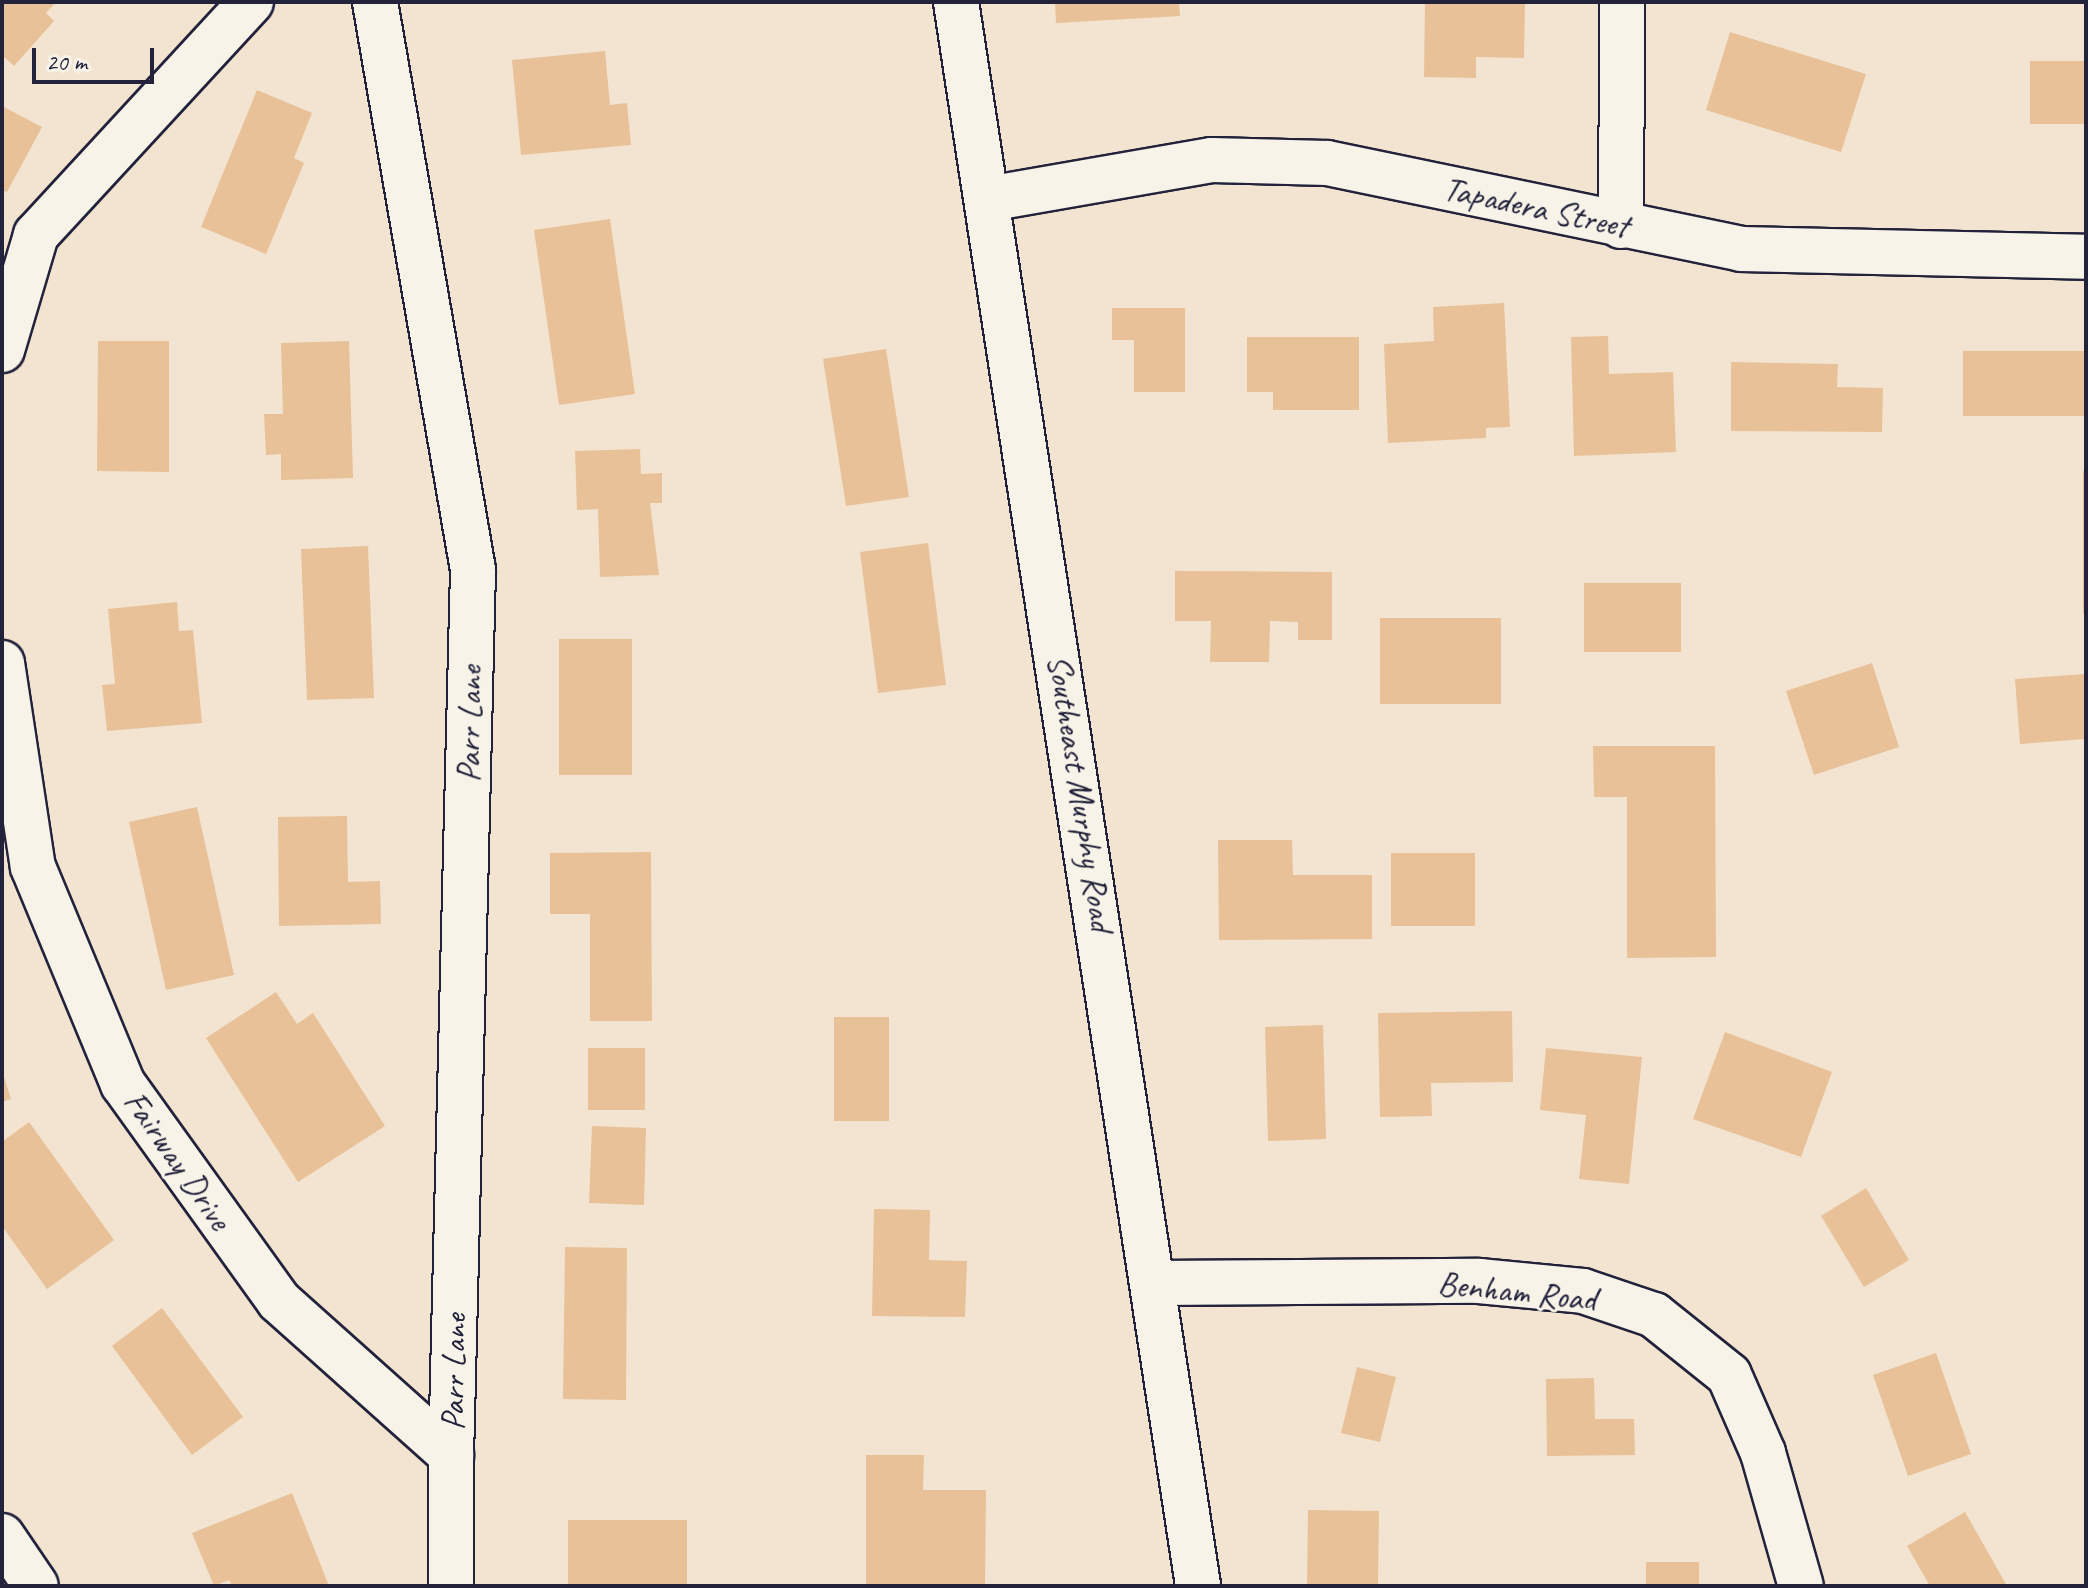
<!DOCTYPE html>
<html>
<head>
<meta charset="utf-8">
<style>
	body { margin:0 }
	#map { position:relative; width:2088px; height:1588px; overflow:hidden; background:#f2e4d0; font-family:Caveat,sans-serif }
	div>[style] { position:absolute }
	.building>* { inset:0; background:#e8c198 }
	.roads { filter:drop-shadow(2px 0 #22223b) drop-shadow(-2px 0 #22223b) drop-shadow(0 2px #22223b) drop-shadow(0 -2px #22223b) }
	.minor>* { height:44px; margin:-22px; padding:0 22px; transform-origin:22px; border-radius:22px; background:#f7f3e8 }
	.major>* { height:44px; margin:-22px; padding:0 22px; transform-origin:22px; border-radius:22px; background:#f7f3e8 }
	span { translate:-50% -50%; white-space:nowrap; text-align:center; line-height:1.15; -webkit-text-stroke:6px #f7f3e8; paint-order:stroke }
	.street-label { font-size:34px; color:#22223b }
	.frame { position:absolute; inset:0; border:4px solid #22223b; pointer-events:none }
	.scale { position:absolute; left:32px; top:48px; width:122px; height:36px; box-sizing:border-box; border:4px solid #22223b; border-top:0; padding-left:10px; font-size:24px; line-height:28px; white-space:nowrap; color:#22223b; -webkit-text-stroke:6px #f7f3e8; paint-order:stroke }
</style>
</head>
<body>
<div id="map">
	<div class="building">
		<i style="clip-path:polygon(2px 2px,56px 2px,46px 13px,54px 21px,14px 66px,2px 55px)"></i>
		<i style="clip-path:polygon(1055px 2px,1179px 2px,1180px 16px,1056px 23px)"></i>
		<i style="clip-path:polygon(1425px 2px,1525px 2px,1524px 58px,1476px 57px,1476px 78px,1424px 77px)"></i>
		<i style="clip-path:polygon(1730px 32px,1866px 74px,1841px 152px,1706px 110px)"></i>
		<i style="clip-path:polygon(605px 51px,610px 105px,627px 103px,631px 145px,521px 155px,512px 60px)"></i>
		<i style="clip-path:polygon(2030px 61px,2086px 61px,2086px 124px,2030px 124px)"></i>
		<i style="clip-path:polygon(257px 90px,312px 113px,294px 158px,304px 163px,266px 254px,201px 227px)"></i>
		<i style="clip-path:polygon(2px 106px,42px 127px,7px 192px,2px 190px)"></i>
		<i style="clip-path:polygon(610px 219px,635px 394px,559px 405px,534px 230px)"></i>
		<i style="clip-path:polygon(1504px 303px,1510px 427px,1486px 428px,1486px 438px,1388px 443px,1384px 344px,1434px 341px,1433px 307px)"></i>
		<i style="clip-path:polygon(1112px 308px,1185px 308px,1185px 392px,1134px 392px,1134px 340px,1112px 340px)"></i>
		<i style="clip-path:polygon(1608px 336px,1609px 374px,1673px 372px,1676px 452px,1574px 456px,1571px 337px)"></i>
		<i style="clip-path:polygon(1247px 337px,1359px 337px,1359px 410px,1273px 410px,1273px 392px,1247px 392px)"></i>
		<i style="clip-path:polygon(98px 341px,169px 341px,169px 472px,97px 471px)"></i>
		<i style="clip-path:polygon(349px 341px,353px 478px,281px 480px,281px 454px,266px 455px,264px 414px,283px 414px,281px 343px)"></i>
		<i style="clip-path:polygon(886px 349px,909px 497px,846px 506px,823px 359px)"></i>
		<i style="clip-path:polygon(1963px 351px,2086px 351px,2086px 416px,1963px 416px)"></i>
		<i style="clip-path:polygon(1731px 362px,1838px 364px,1837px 387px,1883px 388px,1882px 432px,1731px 431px)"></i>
		<i style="clip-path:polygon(640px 449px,641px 474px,662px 473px,662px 503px,650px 503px,659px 575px,600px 577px,598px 509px,577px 510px,575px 451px)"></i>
		<i style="clip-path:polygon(2083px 471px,2086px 471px,2086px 614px,2083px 614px)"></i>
		<i style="clip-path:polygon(928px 543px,946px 685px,878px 693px,860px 552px)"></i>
		<i style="clip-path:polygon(368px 546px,374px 698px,307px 700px,301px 549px)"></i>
		<i style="clip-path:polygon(1175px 571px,1332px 572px,1332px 640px,1298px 640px,1298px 622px,1270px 621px,1269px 662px,1210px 662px,1211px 621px,1175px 621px)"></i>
		<i style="clip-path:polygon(1584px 583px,1681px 583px,1681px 652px,1584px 652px)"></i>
		<i style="clip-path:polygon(177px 602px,179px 631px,193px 630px,202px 723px,107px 731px,102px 685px,115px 684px,108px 609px)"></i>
		<i style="clip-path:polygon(1380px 618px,1501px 618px,1501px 704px,1380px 704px)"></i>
		<i style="clip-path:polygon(559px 639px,632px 639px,632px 775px,559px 775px)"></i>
		<i style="clip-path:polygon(1872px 663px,1899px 747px,1814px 775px,1786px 691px)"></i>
		<i style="clip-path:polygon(2086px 674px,2086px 739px,2020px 744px,2015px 679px)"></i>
		<i style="clip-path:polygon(1593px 746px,1715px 746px,1716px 957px,1627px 958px,1627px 797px,1594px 797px)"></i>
		<i style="clip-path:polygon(197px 807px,234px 975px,166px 990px,129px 822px)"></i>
		<i style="clip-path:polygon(347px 816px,348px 882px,380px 881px,381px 924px,279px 926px,278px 817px)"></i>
		<i style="clip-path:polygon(1218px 840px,1292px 840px,1293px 875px,1372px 875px,1372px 939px,1219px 940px)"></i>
		<i style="clip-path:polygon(651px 852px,652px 1021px,590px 1021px,590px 914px,550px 914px,550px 853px)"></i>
		<i style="clip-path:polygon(1391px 853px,1475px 853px,1475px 926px,1391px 926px)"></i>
		<i style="clip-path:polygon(276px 992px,297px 1024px,313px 1013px,385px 1126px,298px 1182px,206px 1038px)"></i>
		<i style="clip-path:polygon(1512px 1011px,1513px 1082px,1431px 1083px,1432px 1116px,1380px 1117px,1378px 1013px)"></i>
		<i style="clip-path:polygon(834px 1017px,889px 1017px,889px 1121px,834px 1121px)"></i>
		<i style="clip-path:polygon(1323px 1025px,1326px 1139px,1268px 1141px,1265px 1027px)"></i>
		<i style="clip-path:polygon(1725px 1032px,1832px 1072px,1801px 1157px,1693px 1119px)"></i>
		<i style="clip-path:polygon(588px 1048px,645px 1048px,645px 1110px,588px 1110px)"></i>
		<i style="clip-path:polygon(1546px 1048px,1642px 1057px,1629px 1184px,1579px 1179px,1586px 1115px,1540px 1110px)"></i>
		<i style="clip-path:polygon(2px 1070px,11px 1099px,2px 1102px)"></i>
		<i style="clip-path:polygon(29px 1122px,114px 1240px,47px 1289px,2px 1226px,2px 1142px)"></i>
		<i style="clip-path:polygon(592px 1126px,646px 1128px,644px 1205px,589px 1203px)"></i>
		<i style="clip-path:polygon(1866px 1188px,1909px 1260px,1864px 1287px,1821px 1216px)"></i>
		<i style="clip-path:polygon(874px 1209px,930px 1210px,929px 1260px,967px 1261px,965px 1317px,872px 1316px)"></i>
		<i style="clip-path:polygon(565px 1247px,627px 1248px,626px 1400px,563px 1399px)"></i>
		<i style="clip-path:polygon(162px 1308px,243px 1417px,192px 1455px,112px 1346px)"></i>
		<i style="clip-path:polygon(1936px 1353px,1971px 1454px,1908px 1476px,1873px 1375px)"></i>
		<i style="clip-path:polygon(1357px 1367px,1396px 1377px,1380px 1442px,1341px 1433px)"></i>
		<i style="clip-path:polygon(1594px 1378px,1595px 1419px,1634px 1419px,1635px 1455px,1547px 1456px,1546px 1379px)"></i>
		<i style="clip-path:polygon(866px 1455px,924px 1455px,923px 1490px,986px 1490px,985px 1585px,866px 1585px)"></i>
		<i style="clip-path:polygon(292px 1493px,329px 1586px,232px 1586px,229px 1580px,214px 1586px,192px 1533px)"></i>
		<i style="clip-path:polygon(1308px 1510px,1379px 1511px,1378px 1586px,1307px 1586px)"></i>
		<i style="clip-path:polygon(1965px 1512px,2007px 1586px,1930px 1586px,1907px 1546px)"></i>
		<i style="clip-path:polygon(568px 1520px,687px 1520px,687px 1586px,568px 1586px)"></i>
		<i style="clip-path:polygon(1646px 1562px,1699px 1562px,1699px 1586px,1646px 1586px)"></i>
	</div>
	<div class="roads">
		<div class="minor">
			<i style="left:375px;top:2px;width:576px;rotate:80.21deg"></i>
			<i style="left:473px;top:570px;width:885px;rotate:91.42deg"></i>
			<i style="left:988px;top:199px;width:227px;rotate:-9.9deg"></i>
			<i style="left:1212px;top:160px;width:115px;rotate:1.5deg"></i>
			<i style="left:1327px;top:163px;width:423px;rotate:11.7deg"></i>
			<i style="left:1741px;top:249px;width:345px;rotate:1.3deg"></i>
			<i style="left:1621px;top:226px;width:224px;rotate:-89.7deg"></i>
			<i style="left:2px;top:350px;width:120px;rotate:-73.5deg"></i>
			<i style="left:36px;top:235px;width:317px;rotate:-47.3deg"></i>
			<i style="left:2px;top:663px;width:206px;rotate:81.4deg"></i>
			<i style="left:33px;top:867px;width:235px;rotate:67.5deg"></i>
			<i style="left:123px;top:1084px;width:267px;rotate:54.3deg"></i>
			<i style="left:279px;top:1301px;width:231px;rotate:41.8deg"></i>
			<i style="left:451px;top:1455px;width:131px;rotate:90deg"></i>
			<i style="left:1155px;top:1283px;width:324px;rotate:-0.4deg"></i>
			<i style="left:1479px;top:1281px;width:104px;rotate:5.5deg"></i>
			<i style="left:1583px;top:1291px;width:75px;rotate:18.7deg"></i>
			<i style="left:1654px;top:1315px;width:96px;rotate:38.7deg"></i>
			<i style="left:1729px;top:1375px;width:85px;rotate:66.4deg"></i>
			<i style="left:1763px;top:1453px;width:138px;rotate:74.1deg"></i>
			<i style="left:2px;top:1536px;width:60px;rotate:55.8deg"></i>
		</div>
		<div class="major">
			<i style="left:956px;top:2px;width:1602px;rotate:81.31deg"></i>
		</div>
	</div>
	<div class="street-label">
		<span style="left:1536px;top:207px;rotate:12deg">Tapadera Street</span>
		<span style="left:469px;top:724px;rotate:-89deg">Parr Lane</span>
		<span style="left:1081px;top:793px;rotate:81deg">Southeast Murphy Road</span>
		<span style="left:178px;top:1160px;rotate:55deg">Fairway Drive</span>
		<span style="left:1517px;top:1291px;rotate:6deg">Benham Road</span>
		<span style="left:453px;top:1372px;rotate:-89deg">Parr Lane</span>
	</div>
	<div class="frame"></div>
	<div class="scale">20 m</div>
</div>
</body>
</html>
